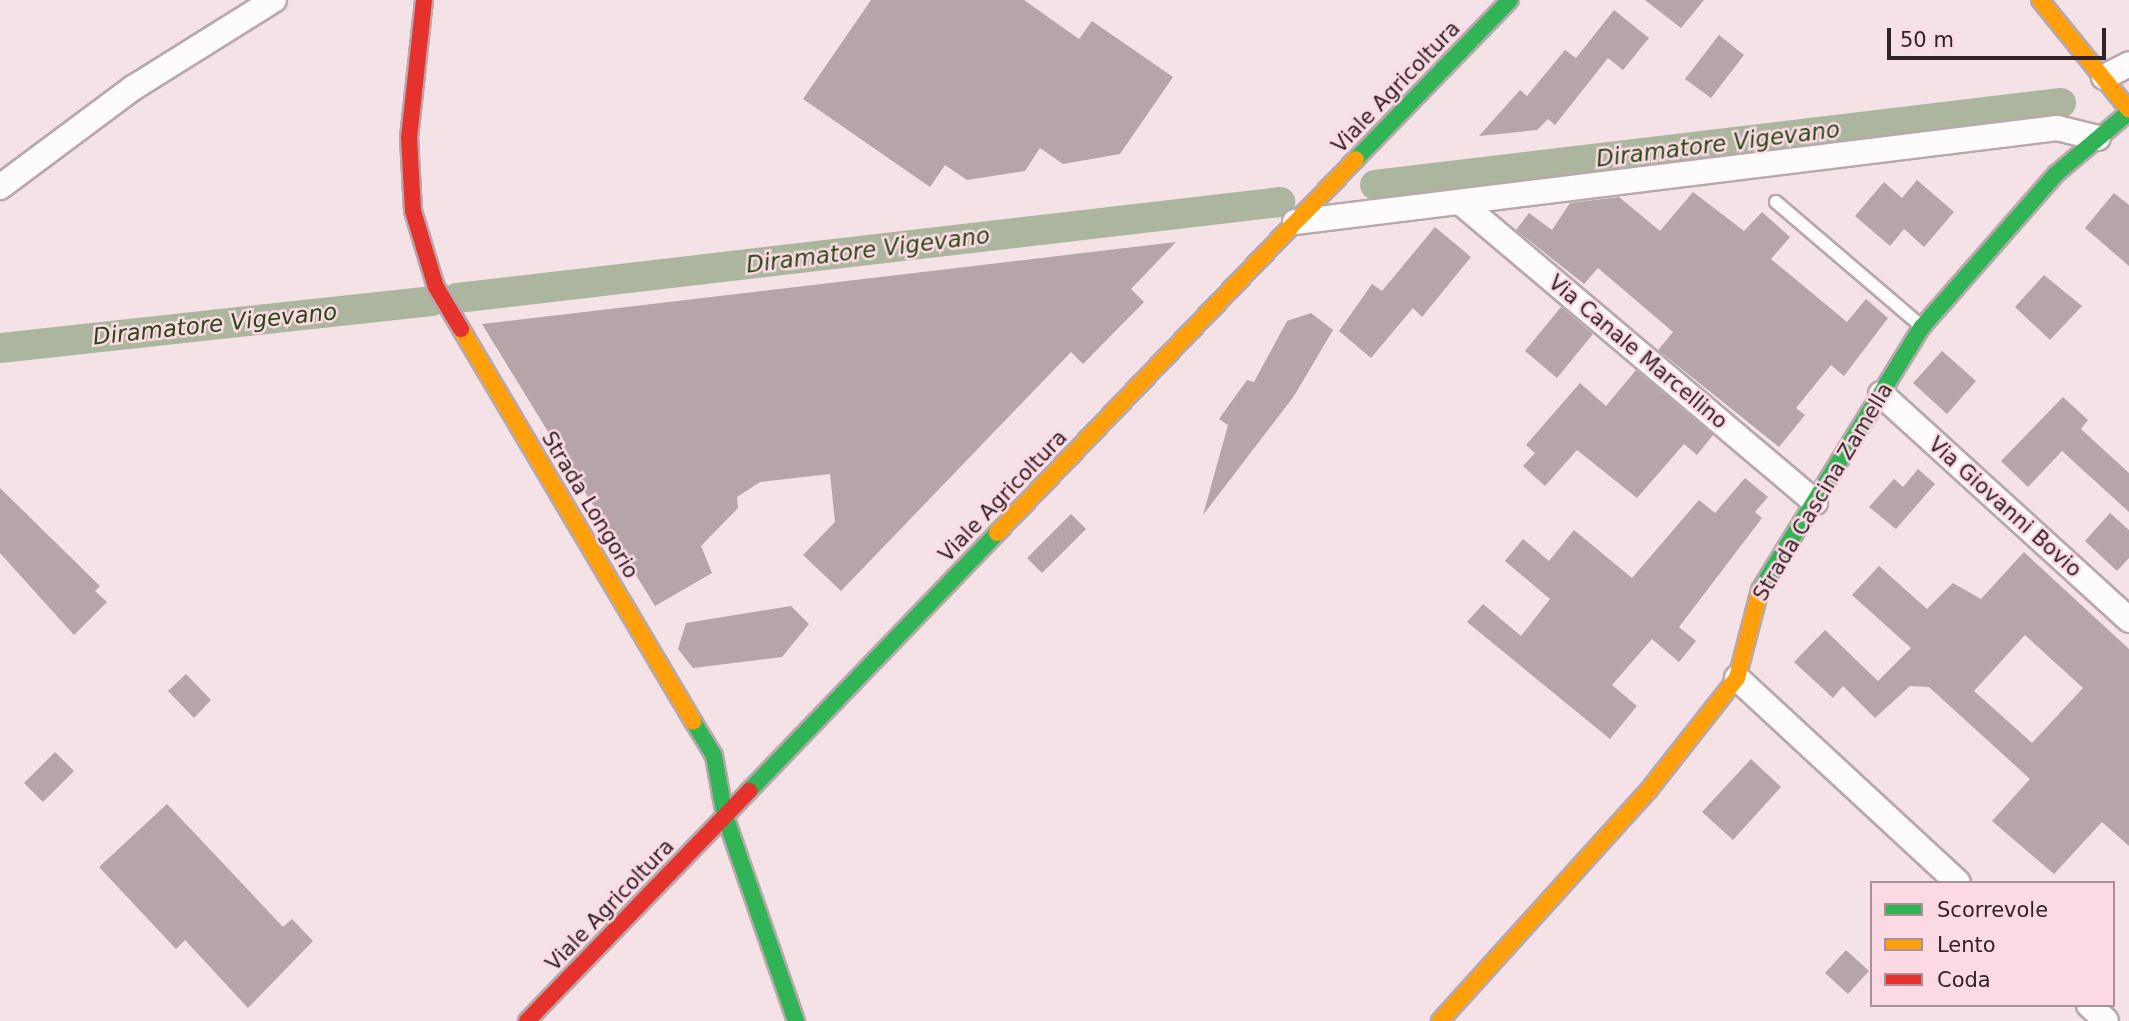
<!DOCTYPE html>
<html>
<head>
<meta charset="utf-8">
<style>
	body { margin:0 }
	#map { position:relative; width:2129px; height:1021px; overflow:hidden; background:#f4e2e6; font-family:"DejaVu Sans",sans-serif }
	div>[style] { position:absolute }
	.canal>* { height:30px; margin:-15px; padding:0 15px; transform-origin:15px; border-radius:15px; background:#acb69f }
	.building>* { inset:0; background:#b5a4a8 }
	.roads { filter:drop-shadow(2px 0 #b7a8ac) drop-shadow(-2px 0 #b7a8ac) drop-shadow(0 2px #b7a8ac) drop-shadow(0 -2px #b7a8ac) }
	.lane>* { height:12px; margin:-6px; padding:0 6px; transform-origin:6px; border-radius:6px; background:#fdfbfb }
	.street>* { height:24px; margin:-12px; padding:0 12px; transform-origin:12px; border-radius:12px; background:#fdfbfb }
	.fast>* { height:16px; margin:-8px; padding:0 8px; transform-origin:8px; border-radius:8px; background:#30b455 }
	.slow>* { height:16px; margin:-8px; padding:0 8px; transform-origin:8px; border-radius:8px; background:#ff9f0a }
	.jam>* { height:16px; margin:-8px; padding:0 8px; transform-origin:8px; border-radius:8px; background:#e5322d }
	span { translate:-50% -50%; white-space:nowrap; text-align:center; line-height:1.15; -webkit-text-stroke:5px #fcdae3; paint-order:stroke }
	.street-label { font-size:21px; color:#312226 }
	.water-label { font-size:23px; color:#2a4917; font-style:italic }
	.legend { position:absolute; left:1870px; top:881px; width:245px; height:126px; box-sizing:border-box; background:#fcdae3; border:2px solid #ab9097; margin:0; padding:9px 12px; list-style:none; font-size:21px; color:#312226 }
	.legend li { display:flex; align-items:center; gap:14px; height:35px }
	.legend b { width:35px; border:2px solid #ab9097 }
	.scale { position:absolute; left:1887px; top:28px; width:219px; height:32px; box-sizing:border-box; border:4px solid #312226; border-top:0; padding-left:9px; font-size:21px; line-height:24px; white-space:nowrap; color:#312226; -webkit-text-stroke:5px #fcdae3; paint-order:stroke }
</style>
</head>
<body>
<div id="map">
	<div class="canal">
		<i style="left:1375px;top:185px;width:691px;rotate:-6.82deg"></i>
		<i style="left:457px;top:298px;width:829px;rotate:-6.65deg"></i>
		<i style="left:0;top:348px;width:434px;rotate:-6.2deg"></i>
	</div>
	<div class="building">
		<i style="clip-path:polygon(871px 0,1024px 0,1079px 39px,1092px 21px,1173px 77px,1120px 154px,1063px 164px,1040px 148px,1025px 171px,967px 180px,945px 165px,930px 187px,803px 99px)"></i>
		<i style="clip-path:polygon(1645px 0,1704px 0,1681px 28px)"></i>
		<i style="clip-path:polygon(1614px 10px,1649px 38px,1623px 70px,1608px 58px,1555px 125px,1548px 119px,1537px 130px,1479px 136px,1520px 90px,1527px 96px,1565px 50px,1576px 58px)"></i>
		<i style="clip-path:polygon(1719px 35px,1744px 55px,1711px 98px,1685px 79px)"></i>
		<i style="clip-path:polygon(1917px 180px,1954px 212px,1924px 247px,1904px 229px,1890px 246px,1855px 216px,1884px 182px,1902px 198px)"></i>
		<i style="clip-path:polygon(1693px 192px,1744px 231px,1762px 212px,1790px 237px,1771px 259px,1847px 322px,1866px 299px,1888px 318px,1844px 376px,1831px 365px,1796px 408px,1805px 415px,1779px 447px,1658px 350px,1673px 332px,1598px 268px,1584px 284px,1516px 230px,1529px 213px,1552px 230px,1570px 203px,1619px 197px,1660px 231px)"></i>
		<i style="clip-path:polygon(2114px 193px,2129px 205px,2129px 266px,2085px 228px)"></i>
		<i style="clip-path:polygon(1435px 227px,1471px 257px,1422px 317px,1413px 308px,1371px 358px,1339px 331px,1372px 284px,1382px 291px)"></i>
		<i style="clip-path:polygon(1176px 242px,1131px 289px,1144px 302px,1083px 364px,1071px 352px,841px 591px,803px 555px,835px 522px,830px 474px,760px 482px,737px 497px,738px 508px,701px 546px,712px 573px,655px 606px,482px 324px)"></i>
		<i style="clip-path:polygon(2044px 275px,2082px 306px,2050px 340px,2015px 307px)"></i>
		<i style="clip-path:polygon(1561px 307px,1593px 334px,1557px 378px,1525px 351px)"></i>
		<i style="clip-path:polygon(1311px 313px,1333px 330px,1294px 396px,1203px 515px,1228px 425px,1219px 419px,1247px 380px,1254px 382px,1287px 321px)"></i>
		<i style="clip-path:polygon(1942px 351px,1976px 381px,1947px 414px,1913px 383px)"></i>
		<i style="clip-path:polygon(1636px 370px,1713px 435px,1697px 455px,1684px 444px,1637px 498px,1577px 450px,1545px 486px,1523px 466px,1535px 453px,1526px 445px,1580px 383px,1606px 406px)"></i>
		<i style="clip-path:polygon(2063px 397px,2088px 420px,2081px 429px,2129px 473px,2129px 512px,2062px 451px,2028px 487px,2001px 461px)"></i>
		<i style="clip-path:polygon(1918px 469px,1935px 484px,1896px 529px,1869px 507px,1894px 479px,1903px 487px)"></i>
		<i style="clip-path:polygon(1745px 478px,1768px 497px,1755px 512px,1762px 518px,1679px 627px,1696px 641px,1679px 662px,1652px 639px,1612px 685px,1637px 706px,1610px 739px,1467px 622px,1483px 604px,1521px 636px,1550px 599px,1505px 561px,1523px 539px,1549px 561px,1574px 530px,1632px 578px,1699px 500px,1715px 513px)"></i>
		<i style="clip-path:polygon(0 488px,100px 586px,95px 591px,107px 602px,74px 635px,0 553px)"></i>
		<i style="clip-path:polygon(2110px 513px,2129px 530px,2129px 558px,2117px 571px,2085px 541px)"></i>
		<i style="clip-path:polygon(1071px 514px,1086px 529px,1042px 573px,1027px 558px)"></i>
		<i style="clip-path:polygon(evenodd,2024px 552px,2129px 649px,2129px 846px,2102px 822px,2054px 874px,1992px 821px,2030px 779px,1929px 687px,1910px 686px,1875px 718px,1843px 686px,1833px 698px,1794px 662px,1825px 630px,1878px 681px,1911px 648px,1852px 595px,1879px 566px,1927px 609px,1953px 583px,1981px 599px,2024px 552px,2025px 635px,2083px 688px,2032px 743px,1974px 691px,2025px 635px)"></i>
		<i style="clip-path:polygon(791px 606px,809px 624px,782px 657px,693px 668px,678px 649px,686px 623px)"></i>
		<i style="clip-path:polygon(186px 674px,211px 700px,194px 718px,168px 691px)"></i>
		<i style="clip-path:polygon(55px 752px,74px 771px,43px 802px,24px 783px)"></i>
		<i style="clip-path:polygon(1751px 759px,1781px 787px,1733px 840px,1702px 812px)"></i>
		<i style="clip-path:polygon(167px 804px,283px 927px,292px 919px,313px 941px,248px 1008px,185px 940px,176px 949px,99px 867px)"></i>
		<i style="clip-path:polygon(1846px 950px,1869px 971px,1848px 994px,1825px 973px)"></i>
	</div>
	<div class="roads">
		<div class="lane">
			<i style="left:1776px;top:202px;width:189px;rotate:40.5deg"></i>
		</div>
		<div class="street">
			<i style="left:2104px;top:77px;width:28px;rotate:-27deg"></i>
			<i style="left:0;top:187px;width:166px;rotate:-36.7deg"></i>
			<i style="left:133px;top:88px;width:166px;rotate:-32deg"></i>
			<i style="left:1460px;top:202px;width:465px;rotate:40.2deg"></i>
			<i style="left:1295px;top:222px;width:768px;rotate:-7.03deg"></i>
			<i style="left:2057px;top:128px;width:42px;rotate:13.7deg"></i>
			<i style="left:1881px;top:394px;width:336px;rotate:42.3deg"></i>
			<i style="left:1737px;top:678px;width:301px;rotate:42.8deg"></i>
			<i style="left:2089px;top:1005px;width:23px;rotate:43deg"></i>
		</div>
		<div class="fast">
			<i style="left:1356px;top:159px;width:221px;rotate:-45.9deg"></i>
			<i style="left:1760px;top:590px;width:309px;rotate:-58.4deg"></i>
			<i style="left:1922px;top:327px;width:203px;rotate:-48.8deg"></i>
			<i style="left:2056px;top:174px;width:96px;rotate:-40.3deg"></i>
			<i style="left:693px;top:721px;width:41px;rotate:59deg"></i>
			<i style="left:714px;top:756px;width:61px;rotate:79.6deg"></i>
			<i style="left:725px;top:816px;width:217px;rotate:70.9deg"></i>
			<i style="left:749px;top:791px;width:358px;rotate:-46.1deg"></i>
		</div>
		<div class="slow">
			<i style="left:2040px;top:0;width:141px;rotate:51deg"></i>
			<i style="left:461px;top:329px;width:456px;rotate:59.4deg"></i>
			<i style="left:997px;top:533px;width:518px;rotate:-46.17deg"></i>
			<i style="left:1440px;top:1021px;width:310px;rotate:-47.9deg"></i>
			<i style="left:1648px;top:791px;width:144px;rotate:-51.8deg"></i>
			<i style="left:1737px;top:678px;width:91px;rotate:-75.4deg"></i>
		</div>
		<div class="jam">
			<i style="left:424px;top:0;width:138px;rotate:96.2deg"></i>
			<i style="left:409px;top:137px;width:74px;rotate:86.9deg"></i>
			<i style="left:413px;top:211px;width:79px;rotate:73.2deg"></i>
			<i style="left:436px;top:287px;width:49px;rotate:59.2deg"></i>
			<i style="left:527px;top:1021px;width:320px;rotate:-46deg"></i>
		</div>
	</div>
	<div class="street-label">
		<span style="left:1396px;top:87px;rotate:-46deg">Viale Agricoltura</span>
		<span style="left:1638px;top:352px;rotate:40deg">Via Canale Marcellino</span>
		<span style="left:1823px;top:492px;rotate:-59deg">Strada Cascina Zamella</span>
		<span style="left:1003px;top:496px;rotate:-46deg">Viale Agricoltura</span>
		<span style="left:590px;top:505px;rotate:59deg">Strada Longorio</span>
		<span style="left:2005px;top:507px;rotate:42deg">Via Giovanni Bovio</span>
		<span style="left:610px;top:905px;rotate:-46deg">Viale Agricoltura</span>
	</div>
	<div class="water-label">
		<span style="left:1718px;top:144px;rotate:-7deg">Diramatore Vigevano</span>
		<span style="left:868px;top:250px;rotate:-7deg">Diramatore Vigevano</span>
		<span style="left:215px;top:324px;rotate:-6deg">Diramatore Vigevano</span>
	</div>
	<ul class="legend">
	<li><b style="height:9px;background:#30b455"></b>Scorrevole</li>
	<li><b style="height:9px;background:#ff9f0a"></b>Lento</li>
	<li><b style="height:9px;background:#e5322d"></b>Coda</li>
	</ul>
	<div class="scale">50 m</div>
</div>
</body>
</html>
